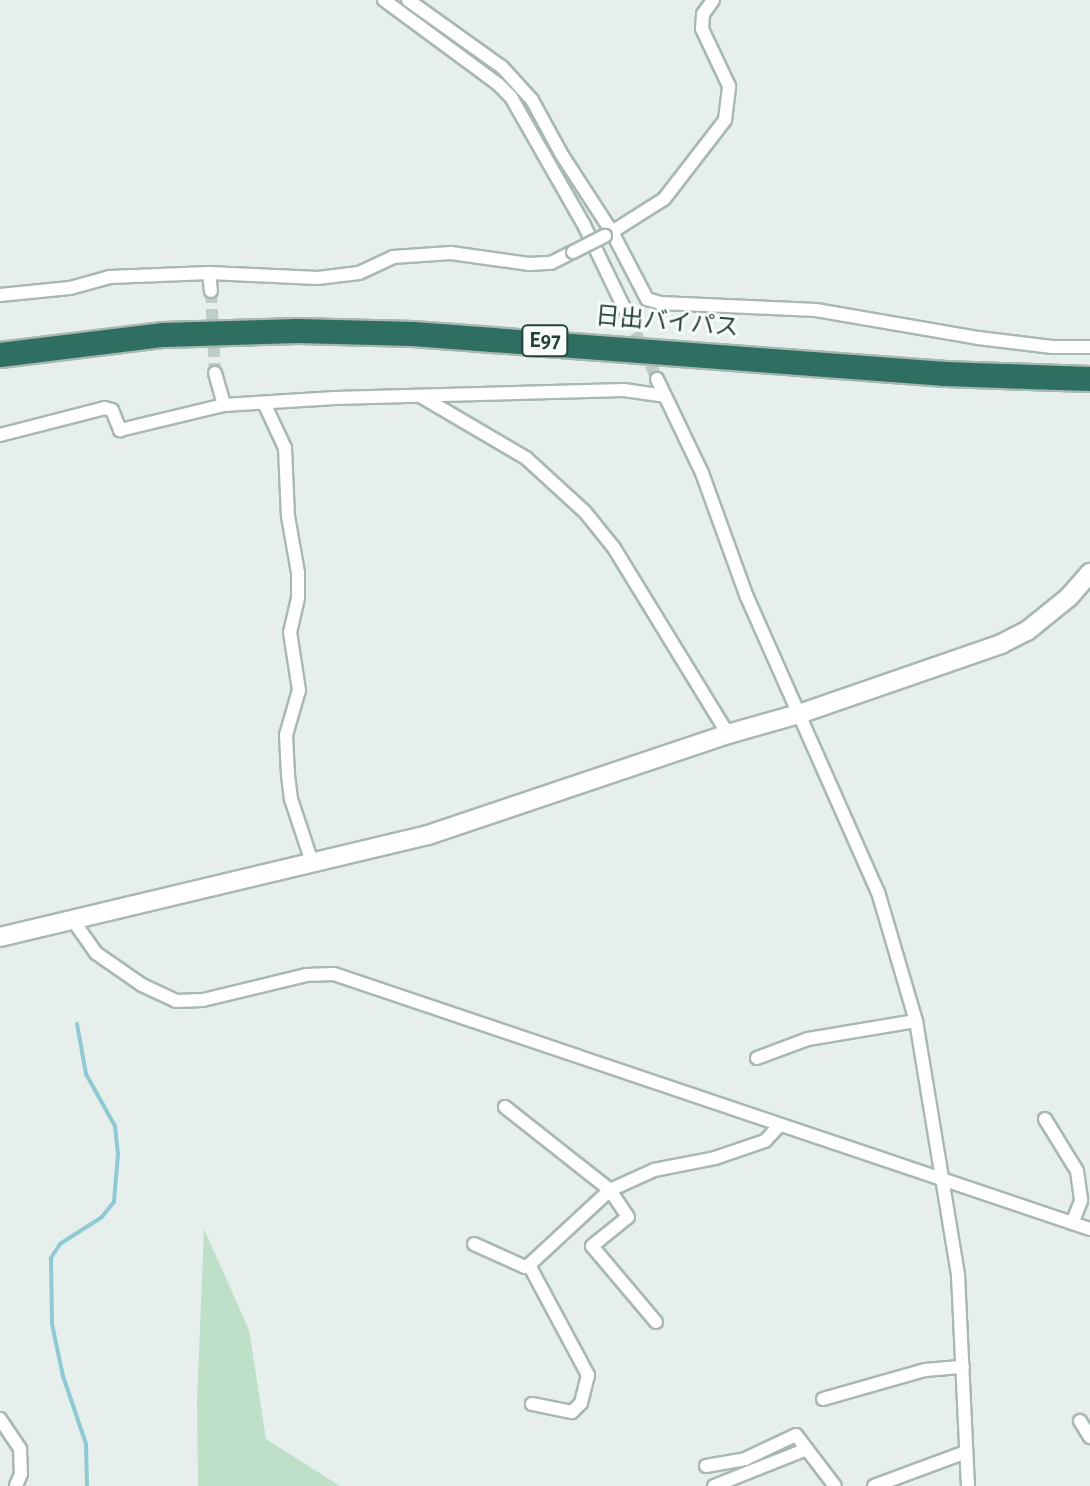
<!DOCTYPE html>
<html>
<head>
<meta charset="utf-8">
<style>
	body { margin:0 }
	#map { position:relative; width:1090px; height:1486px; overflow:hidden; background:#e6efeb; font-family:"Alegreya Sans","Noto Sans JP",sans-serif }
	div>[style] { position:absolute }
	.green>* { inset:0; background:#bfe0c8 }
	.stream>* { height:4px; margin:-2px; padding:0 2px; transform-origin:2px; border-radius:2px; background:#8ec9d4 }
	.street-tunnel>* { height:12px; margin-top:-6px; transform-origin:0; background:repeating-linear-gradient(90deg,#bfccc8 0 12px,transparent 0 18px) }
	.roads { filter:drop-shadow(2px 0 #a8b8b2) drop-shadow(-2px 0 #a8b8b2) drop-shadow(0 2px #a8b8b2) drop-shadow(0 -2px #a8b8b2) }
	.street>* { height:12px; margin:-6px; padding:0 6px; transform-origin:6px; border-radius:6px; background:#fff }
	.secondary>* { height:18px; margin:-9px; padding:0 9px; transform-origin:9px; border-radius:9px; background:#fff }
	.highway>* { height:24px; margin:-12px; padding:0 12px; transform-origin:12px; border-radius:12px; background:#2f6f62 }
	.bridges { filter:drop-shadow(2px 0 #a8b8b2) drop-shadow(-2px 0 #a8b8b2) drop-shadow(0 2px #a8b8b2) drop-shadow(0 -2px #a8b8b2) }
	.street-bridge>* { height:12px; margin:-6px; padding:0 6px; transform-origin:6px; border-radius:6px; background:#fff }
	span { translate:-50% -50%; white-space:nowrap; text-align:center; line-height:1.15; -webkit-text-stroke:6px #f7fbf9; paint-order:stroke }
	.shield-label span { padding:2px 6px; background:#f7fbf9; border:2px solid; border-radius:6px; -webkit-text-stroke-width:0 }
	.shield-label { font-size:22px; color:#24423a; font-weight:700 }
	.street-label { font-size:24px; color:#24423a }
</style>
</head>
<body>
<div id="map">
	<div class="green">
		<i style="clip-path:polygon(204px 1229px,249px 1330px,266px 1439px,340px 1486px,198px 1486px,197px 1401px)"></i>
	</div>
	<div class="stream">
		<i style="left:77px;top:1024px;width:51px;rotate:79.8deg"></i>
		<i style="left:86px;top:1074px;width:60px;rotate:60.9deg"></i>
		<i style="left:115px;top:1126px;width:28px;rotate:84deg"></i>
		<i style="left:118px;top:1154px;width:48px;rotate:94.8deg"></i>
		<i style="left:114px;top:1202px;width:19px;rotate:129deg"></i>
		<i style="left:102px;top:1217px;width:50px;rotate:147.3deg"></i>
		<i style="left:60px;top:1244px;width:17px;rotate:123deg"></i>
		<i style="left:51px;top:1258px;width:66px;rotate:89.1deg"></i>
		<i style="left:52px;top:1324px;width:53px;rotate:78.1deg"></i>
		<i style="left:63px;top:1376px;width:72px;rotate:71.3deg"></i>
		<i style="left:86px;top:1444px;width:42px;rotate:88.6deg"></i>
	</div>
	<div class="street-tunnel">
		<i style="left:211px;top:291px;width:82px;rotate:87.2deg"></i>
		<i style="left:628px;top:316px;width:69px;rotate:65.3deg"></i>
	</div>
	<div class="roads">
		<div class="street">
			<i style="left:384px;top:0;width:142px;rotate:36.4deg"></i>
			<i style="left:498px;top:84px;width:18px;rotate:45deg"></i>
			<i style="left:511px;top:97px;width:147px;rotate:60.3deg"></i>
			<i style="left:584px;top:225px;width:101px;rotate:64.2deg"></i>
			<i style="left:408px;top:0;width:115px;rotate:35.5deg"></i>
			<i style="left:502px;top:67px;width:45px;rotate:47.7deg"></i>
			<i style="left:532px;top:100px;width:63px;rotate:61.4deg"></i>
			<i style="left:562px;top:155px;width:92px;rotate:57deg"></i>
			<i style="left:612px;top:232px;width:76px;rotate:62.4deg"></i>
			<i style="left:647px;top:299px;width:14px;rotate:17deg"></i>
			<i style="left:660px;top:303px;width:156px;rotate:2.6deg"></i>
			<i style="left:816px;top:310px;width:164px;rotate:9.8deg"></i>
			<i style="left:978px;top:338px;width:75px;rotate:6.9deg"></i>
			<i style="left:1052px;top:347px;width:38px"></i>
			<i style="left:607px;top:235px;width:67px;rotate:-32.3deg"></i>
			<i style="left:664px;top:199px;width:100px;rotate:-52.3deg"></i>
			<i style="left:725px;top:120px;width:34px;rotate:-83deg"></i>
			<i style="left:729px;top:86px;width:63px;rotate:-115.3deg"></i>
			<i style="left:702px;top:29px;width:15px;rotate:-86deg"></i>
			<i style="left:703px;top:14px;width:17px;rotate:-54deg"></i>
			<i style="left:209px;top:273px;width:18px;rotate:84deg"></i>
			<i style="left:0;top:295px;width:70px;rotate:-5.7deg"></i>
			<i style="left:70px;top:288px;width:41px;rotate:-15.4deg"></i>
			<i style="left:110px;top:277px;width:99px;rotate:-2.3deg"></i>
			<i style="left:209px;top:273px;width:109px;rotate:2.6deg"></i>
			<i style="left:318px;top:278px;width:41px;rotate:-7deg"></i>
			<i style="left:359px;top:273px;width:38px;rotate:-25deg"></i>
			<i style="left:393px;top:257px;width:58px;rotate:-3.9deg"></i>
			<i style="left:451px;top:253px;width:79px;rotate:8deg"></i>
			<i style="left:529px;top:264px;width:22px;rotate:-3deg"></i>
			<i style="left:551px;top:263px;width:25px;rotate:-27deg"></i>
			<i style="left:215px;top:373px;width:33px;rotate:74deg"></i>
			<i style="left:657px;top:379px;width:104px;rotate:64.4deg"></i>
			<i style="left:702px;top:473px;width:132px;rotate:70.1deg"></i>
			<i style="left:747px;top:597px;width:323px;rotate:66.1deg"></i>
			<i style="left:878px;top:892px;width:134px;rotate:73.6deg"></i>
			<i style="left:916px;top:1021px;width:257px;rotate:80.6deg"></i>
			<i style="left:958px;top:1275px;width:211px;rotate:87.3deg"></i>
			<i style="left:422px;top:397px;width:121px;rotate:30.4deg"></i>
			<i style="left:526px;top:458px;width:80px;rotate:42.5deg"></i>
			<i style="left:585px;top:512px;width:46px;rotate:51.1deg"></i>
			<i style="left:614px;top:548px;width:218px;rotate:58.5deg"></i>
			<i style="left:264px;top:403px;width:50px;rotate:65deg"></i>
			<i style="left:285px;top:448px;width:68px;rotate:87.5deg"></i>
			<i style="left:288px;top:516px;width:58px;rotate:80deg"></i>
			<i style="left:298px;top:573px;width:25px;rotate:90deg"></i>
			<i style="left:298px;top:598px;width:35px;rotate:103deg"></i>
			<i style="left:290px;top:632px;width:59px;rotate:81.2deg"></i>
			<i style="left:299px;top:690px;width:47px;rotate:106.1deg"></i>
			<i style="left:286px;top:735px;width:40px;rotate:87.1deg"></i>
			<i style="left:288px;top:775px;width:24px;rotate:83deg"></i>
			<i style="left:291px;top:799px;width:66px;rotate:71.6deg"></i>
			<i style="left:0;top:435px;width:108px;rotate:-14.4deg"></i>
			<i style="left:105px;top:408px;width:7px;rotate:16deg"></i>
			<i style="left:112px;top:410px;width:22px;rotate:68deg"></i>
			<i style="left:120px;top:430px;width:107px;rotate:-13.5deg"></i>
			<i style="left:224px;top:405px;width:111px;rotate:-3.6deg"></i>
			<i style="left:335px;top:398px;width:289px;rotate:-1.6deg"></i>
			<i style="left:624px;top:390px;width:41px;rotate:8.3deg"></i>
			<i style="left:72px;top:919px;width:42px;rotate:54.8deg"></i>
			<i style="left:96px;top:953px;width:56px;rotate:34.8deg"></i>
			<i style="left:142px;top:985px;width:38px;rotate:25deg"></i>
			<i style="left:176px;top:1001px;width:27px;rotate:-2deg"></i>
			<i style="left:203px;top:1000px;width:106px;rotate:-13.6deg"></i>
			<i style="left:306px;top:975px;width:28px;rotate:-2deg"></i>
			<i style="left:334px;top:974px;width:798px;rotate:18.64deg"></i>
			<i style="left:757px;top:1058px;width:54px;rotate:-20.4deg"></i>
			<i style="left:808px;top:1039px;width:109px;rotate:-9.5deg"></i>
			<i style="left:505px;top:1107px;width:134px;rotate:38.3deg"></i>
			<i style="left:610px;top:1190px;width:110px;rotate:137.2deg"></i>
			<i style="left:529px;top:1265px;width:125px;rotate:61.8deg"></i>
			<i style="left:588px;top:1375px;width:29px;rotate:104deg"></i>
			<i style="left:581px;top:1403px;width:13px;rotate:135deg"></i>
			<i style="left:572px;top:1412px;width:41px;rotate:-168.7deg"></i>
			<i style="left:1045px;top:1119px;width:61px;rotate:58.4deg"></i>
			<i style="left:1077px;top:1171px;width:30px;rotate:82deg"></i>
			<i style="left:1081px;top:1201px;width:24px;rotate:112deg"></i>
			<i style="left:474px;top:1244px;width:56px;rotate:24.3deg"></i>
			<i style="left:525px;top:1267px;width:4px;rotate:-27deg"></i>
			<i style="left:656px;top:1322px;width:99px;rotate:-130.1deg"></i>
			<i style="left:592px;top:1246px;width:46px;rotate:-38.9deg"></i>
			<i style="left:628px;top:1217px;width:32px;rotate:-124deg"></i>
			<i style="left:610px;top:1190px;width:48px;rotate:-24.4deg"></i>
			<i style="left:654px;top:1170px;width:62px;rotate:-11.1deg"></i>
			<i style="left:715px;top:1158px;width:53px;rotate:-18.8deg"></i>
			<i style="left:765px;top:1141px;width:22px;rotate:-47deg"></i>
			<i style="left:823px;top:1399px;width:106px;rotate:-15.9deg"></i>
			<i style="left:925px;top:1370px;width:38px;rotate:-5deg"></i>
			<i style="left:0;top:1419px;width:36px;rotate:56deg"></i>
			<i style="left:20px;top:1449px;width:25px;rotate:88deg"></i>
			<i style="left:21px;top:1474px;width:13px;rotate:113deg"></i>
			<i style="left:1080px;top:1421px;width:19px;rotate:58deg"></i>
			<i style="left:706px;top:1466px;width:40px;rotate:-10deg"></i>
			<i style="left:745px;top:1459px;width:56px;rotate:-25.2deg"></i>
			<i style="left:796px;top:1435px;width:64px;rotate:52.6deg"></i>
			<i style="left:714px;top:1486px;width:100px;rotate:-21.7deg"></i>
			<i style="left:874px;top:1486px;width:98px;rotate:-20.3deg"></i>
		</div>
		<div class="secondary">
			<i style="left:0;top:937px;width:440px;rotate:-13.4deg"></i>
			<i style="left:428px;top:835px;width:317px;rotate:-18.6deg"></i>
			<i style="left:728px;top:734px;width:77px;rotate:-15.8deg"></i>
			<i style="left:802px;top:713px;width:211px;rotate:-19.1deg"></i>
			<i style="left:1001px;top:644px;width:29px;rotate:-27deg"></i>
			<i style="left:1027px;top:631px;width:54px;rotate:-39deg"></i>
			<i style="left:1069px;top:597px;width:32px;rotate:-49deg"></i>
		</div>
		<div class="highway">
			<i style="left:0;top:355px;width:165px;rotate:-7deg"></i>
			<i style="left:164px;top:335px;width:134px;rotate:-1.7deg"></i>
			<i style="left:298px;top:331px;width:115px;rotate:1.5deg"></i>
			<i style="left:413px;top:334px;width:534px;rotate:4.3deg"></i>
			<i style="left:945px;top:374px;width:145px;rotate:2deg"></i>
		</div>
	</div>
	<div class="bridges">
		<div class="street-bridge">
			<i style="left:573px;top:252px;width:36px;rotate:-27deg"></i>
		</div>
	</div>
	<div class="shield-label">
		<span style="left:545px;top:341px">E97</span>
	</div>
	<div class="street-label">
		<span style="left:667px;top:323px;rotate:5deg">日出バイパス</span>
	</div>
</div>
</body>
</html>
